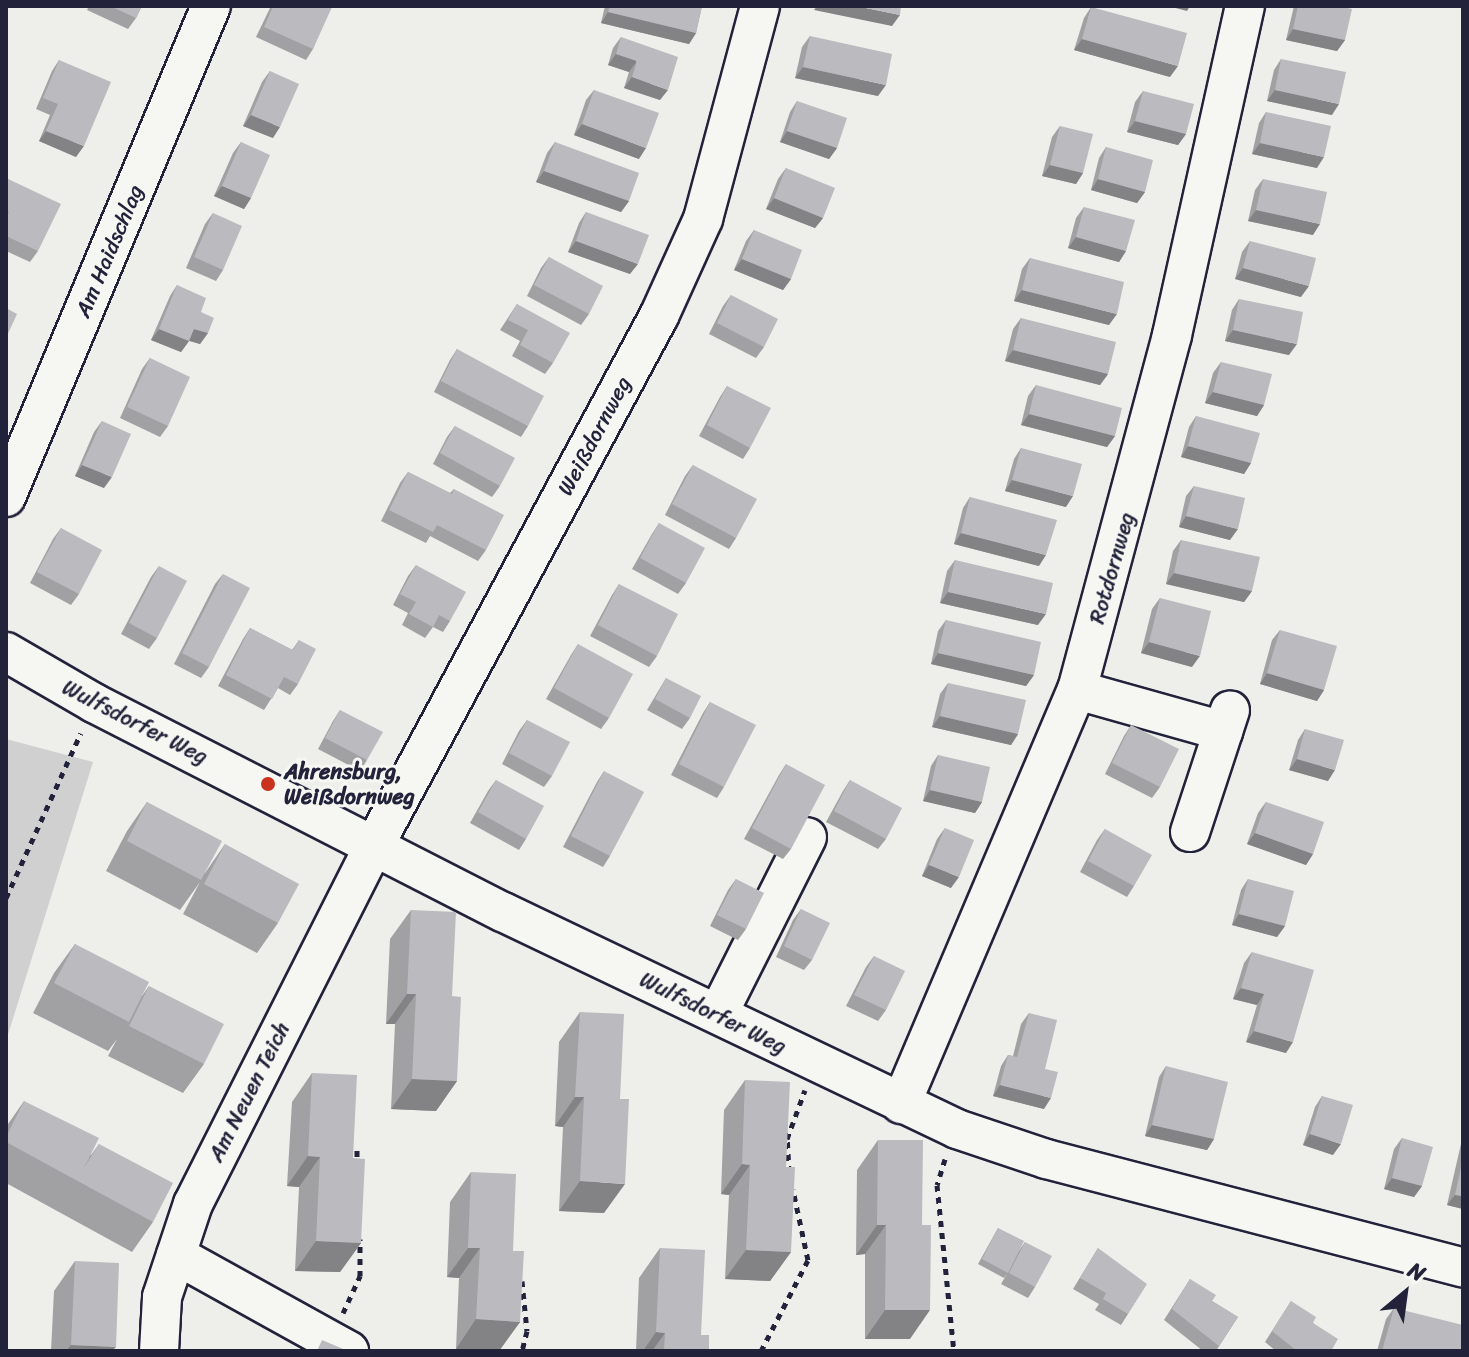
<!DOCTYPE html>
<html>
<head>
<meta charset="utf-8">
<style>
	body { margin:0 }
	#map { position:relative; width:1469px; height:1357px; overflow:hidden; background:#eeeeeb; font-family:Sriracha,sans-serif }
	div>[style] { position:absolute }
	.green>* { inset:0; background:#d0d0d1 }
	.path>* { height:5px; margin-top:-2.5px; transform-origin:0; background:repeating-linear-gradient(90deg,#22223b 0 6px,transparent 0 12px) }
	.roads { filter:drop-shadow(2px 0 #22223b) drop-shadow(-2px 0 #22223b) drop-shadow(0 2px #22223b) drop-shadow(0 -2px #22223b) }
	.minor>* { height:38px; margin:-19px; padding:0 19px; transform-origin:19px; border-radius:19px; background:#f6f6f2 }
	.wall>* { inset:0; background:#a1a1a4 }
	.shaded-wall>* { inset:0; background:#838386 }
	.building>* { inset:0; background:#bbbbbf }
	.dots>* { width:22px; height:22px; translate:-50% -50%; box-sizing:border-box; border:4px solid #f6f6f2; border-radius:50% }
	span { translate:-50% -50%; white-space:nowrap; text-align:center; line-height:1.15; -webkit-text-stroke:6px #f6f6f2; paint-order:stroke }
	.street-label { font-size:22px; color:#22223b }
	.poi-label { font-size:22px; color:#22223b; font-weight:700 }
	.left { translate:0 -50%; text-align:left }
	.frame { position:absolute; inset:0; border:8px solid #22223b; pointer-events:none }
	.north { position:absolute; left:1365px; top:1253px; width:80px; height:80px; -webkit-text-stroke:6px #f6f6f2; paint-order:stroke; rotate:29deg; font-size:22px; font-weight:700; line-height:32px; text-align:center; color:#22223b }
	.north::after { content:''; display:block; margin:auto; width:28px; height:36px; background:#22223b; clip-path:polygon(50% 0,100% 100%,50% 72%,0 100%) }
</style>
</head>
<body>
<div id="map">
	<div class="green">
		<i style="clip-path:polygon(6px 739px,93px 762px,6px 1041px)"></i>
	</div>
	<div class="path">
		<i style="left:6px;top:898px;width:181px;rotate:-65.6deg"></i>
		<i style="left:357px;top:1150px;width:15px;rotate:90deg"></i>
		<i style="left:945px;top:1159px;width:27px;rotate:107deg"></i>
		<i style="left:937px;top:1185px;width:167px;rotate:84.2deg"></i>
		<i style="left:789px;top:1172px;width:33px;rotate:-93deg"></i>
		<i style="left:787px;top:1139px;width:52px;rotate:-69.8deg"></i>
		<i style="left:522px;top:1281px;width:50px;rotate:84.3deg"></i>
		<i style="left:527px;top:1331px;width:21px;rotate:104deg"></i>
		<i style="left:343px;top:1313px;width:41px;rotate:-65.3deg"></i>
		<i style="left:360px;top:1276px;width:37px;rotate:-90deg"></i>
		<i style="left:761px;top:1351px;width:102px;rotate:-62.7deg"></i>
		<i style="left:808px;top:1260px;width:72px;rotate:-102.1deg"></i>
	</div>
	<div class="roads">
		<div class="minor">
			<i style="left:6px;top:497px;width:532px;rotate:-67.34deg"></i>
			<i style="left:6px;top:652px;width:102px;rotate:30.1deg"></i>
			<i style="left:94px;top:703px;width:459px;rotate:27.1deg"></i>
			<i style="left:503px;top:912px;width:503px;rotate:25.55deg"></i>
			<i style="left:957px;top:1129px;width:94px;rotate:18.6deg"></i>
			<i style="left:1046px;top:1159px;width:431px;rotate:14.6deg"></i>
			<i style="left:1077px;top:690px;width:152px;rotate:15.7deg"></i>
			<i style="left:1190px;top:832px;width:128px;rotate:-71.8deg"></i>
			<i style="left:718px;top:1014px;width:198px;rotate:-63.3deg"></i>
			<i style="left:901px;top:1104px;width:450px;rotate:-67deg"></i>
			<i style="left:1077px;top:690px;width:367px;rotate:-75deg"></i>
			<i style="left:1172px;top:335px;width:337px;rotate:-77.5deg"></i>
			<i style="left:176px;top:1255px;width:198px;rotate:29deg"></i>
			<i style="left:159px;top:1351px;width:54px;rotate:-86.8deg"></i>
			<i style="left:162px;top:1297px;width:98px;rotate:-71.6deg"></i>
			<i style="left:193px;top:1204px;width:403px;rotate:-63.2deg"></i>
			<i style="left:375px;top:844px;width:600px;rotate:-61.73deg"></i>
			<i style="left:659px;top:316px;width:107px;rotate:-65.6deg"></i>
			<i style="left:703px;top:219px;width:220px;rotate:-75deg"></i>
		</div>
	</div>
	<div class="wall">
		<i style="clip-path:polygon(89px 6px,142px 6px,136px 18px,128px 29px,87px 10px)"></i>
		<i style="clip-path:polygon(271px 6px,330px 6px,313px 49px,306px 60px,256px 37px)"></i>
		<i style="clip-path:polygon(605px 6px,702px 6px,696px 33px,689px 44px,601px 23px)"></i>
		<i style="clip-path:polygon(1294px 6px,1339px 6px,1345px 40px,1337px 51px,1286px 40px)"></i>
		<i style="clip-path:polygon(1091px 7px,1170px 77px,1074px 50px,1084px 18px)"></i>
		<i style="clip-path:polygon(810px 36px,878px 96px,795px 78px,802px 47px)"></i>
		<i style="clip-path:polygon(621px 37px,660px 100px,624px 88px,629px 72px,608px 65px,613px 48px)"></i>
		<i style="clip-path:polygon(1281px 59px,1332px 115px,1267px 101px,1274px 70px)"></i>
		<i style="clip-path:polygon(59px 60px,76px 157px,39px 141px,50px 115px,36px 109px,52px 71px)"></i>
		<i style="clip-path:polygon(270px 71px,273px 138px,243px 126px,262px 82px)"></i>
		<i style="clip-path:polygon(594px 90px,639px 159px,574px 135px,586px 100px)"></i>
		<i style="clip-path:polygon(1143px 91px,1186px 134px,1178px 145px,1127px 132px,1135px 102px)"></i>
		<i style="clip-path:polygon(797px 101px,837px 148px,829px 159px,780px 142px,790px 112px)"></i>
		<i style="clip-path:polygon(1266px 112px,1317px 168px,1252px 154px,1259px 123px)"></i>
		<i style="clip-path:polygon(1060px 126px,1083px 173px,1076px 184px,1042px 176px,1052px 137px)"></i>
		<i style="clip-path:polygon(241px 142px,251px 198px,244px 209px,214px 196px,233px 153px)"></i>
		<i style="clip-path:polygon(555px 142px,629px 201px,621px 212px,536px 182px,547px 153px)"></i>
		<i style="clip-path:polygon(1106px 147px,1145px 192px,1137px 203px,1091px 190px,1099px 158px)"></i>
		<i style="clip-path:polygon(786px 168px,823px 218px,815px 228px,766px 209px,778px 179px)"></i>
		<i style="clip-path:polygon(6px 178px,38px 251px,30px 262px,6px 251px)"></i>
		<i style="clip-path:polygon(1263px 179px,1313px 235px,1248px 221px,1255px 190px)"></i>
		<i style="clip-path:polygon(1084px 207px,1126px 251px,1119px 262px,1068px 248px,1076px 218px)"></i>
		<i style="clip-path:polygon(586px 212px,630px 274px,568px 252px,579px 223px)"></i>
		<i style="clip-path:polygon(213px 213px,223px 270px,216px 281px,186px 268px,205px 224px)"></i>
		<i style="clip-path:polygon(754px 230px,791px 279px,783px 290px,734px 270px,746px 241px)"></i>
		<i style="clip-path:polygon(1250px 241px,1301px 297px,1235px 279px,1242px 252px)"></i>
		<i style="clip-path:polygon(549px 257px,589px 314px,581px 325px,527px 296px,541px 268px)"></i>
		<i style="clip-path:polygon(1030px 258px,1109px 325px,1014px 301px,1022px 269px)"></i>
		<i style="clip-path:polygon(177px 285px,201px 312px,208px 333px,200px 344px,189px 341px,181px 352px,151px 340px,170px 296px)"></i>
		<i style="clip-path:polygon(731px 295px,764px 347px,756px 358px,709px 334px,723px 306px)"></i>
		<i style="clip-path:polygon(1239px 299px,1289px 355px,1225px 341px,1232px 310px)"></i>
		<i style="clip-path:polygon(517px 304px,553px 363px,545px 374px,512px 356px,520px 341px,500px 330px)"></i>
		<i style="clip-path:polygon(1021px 318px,1108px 374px,1100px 385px,1005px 361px,1013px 329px)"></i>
		<i style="clip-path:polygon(457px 349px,528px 426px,521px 437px,434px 392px,450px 360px)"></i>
		<i style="clip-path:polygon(150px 358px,168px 426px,160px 437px,120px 418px,142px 369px)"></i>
		<i style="clip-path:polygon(1221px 362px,1264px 405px,1257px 416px,1205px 403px,1213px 373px)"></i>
		<i style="clip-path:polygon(1036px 385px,1115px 436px,1107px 447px,1021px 425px,1028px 396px)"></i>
		<i style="clip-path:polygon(727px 386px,750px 448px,743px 459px,699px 436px,720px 397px)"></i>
		<i style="clip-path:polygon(1196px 416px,1251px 463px,1244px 474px,1181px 457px,1189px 427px)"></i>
		<i style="clip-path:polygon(102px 421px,104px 488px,75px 476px,94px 432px)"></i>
		<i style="clip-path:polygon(455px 426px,500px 486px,492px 497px,433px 464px,447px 437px)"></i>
		<i style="clip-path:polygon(1021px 448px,1066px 507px,1005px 491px,1014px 459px)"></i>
		<i style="clip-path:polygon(693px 465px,736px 538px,729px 549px,665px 515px,685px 476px)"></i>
		<i style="clip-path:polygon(408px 472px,450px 493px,454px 489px,486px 550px,478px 561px,430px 536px,426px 543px,381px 521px,400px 483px)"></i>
		<i style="clip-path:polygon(1194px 486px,1230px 540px,1179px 527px,1186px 496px)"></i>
		<i style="clip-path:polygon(970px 497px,1039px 566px,954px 544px,963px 508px)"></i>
		<i style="clip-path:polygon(659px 523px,686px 583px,678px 594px,632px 569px,652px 534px)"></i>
		<i style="clip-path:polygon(61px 528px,79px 594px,71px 605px,30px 583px,53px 539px)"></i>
		<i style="clip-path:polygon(1181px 540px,1252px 591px,1244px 602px,1166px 584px,1173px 551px)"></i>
		<i style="clip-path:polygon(955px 560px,1038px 625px,940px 603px,947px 571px)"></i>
		<i style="clip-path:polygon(416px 565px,450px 621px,443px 632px,433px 627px,425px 638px,402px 625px,408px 613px,393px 605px,408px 576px)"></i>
		<i style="clip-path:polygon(159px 566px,157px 638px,149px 649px,121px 634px,151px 577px)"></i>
		<i style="clip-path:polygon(223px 574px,209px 667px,201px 678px,174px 664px,215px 584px)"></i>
		<i style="clip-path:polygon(619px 584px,657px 656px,649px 667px,590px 636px,612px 595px)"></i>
		<i style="clip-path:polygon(1160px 598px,1192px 667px,1141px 653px,1152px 609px)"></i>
		<i style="clip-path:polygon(946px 620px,1034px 675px,1026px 686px,931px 664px,938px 631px)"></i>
		<i style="clip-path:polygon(250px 628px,292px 650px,299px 640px,298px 684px,290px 695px,278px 688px,264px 710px,218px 686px,243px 639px)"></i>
		<i style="clip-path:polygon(1280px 630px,1324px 690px,1317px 701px,1260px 684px,1272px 640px)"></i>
		<i style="clip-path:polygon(578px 644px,609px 718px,601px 729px,546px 699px,571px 655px)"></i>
		<i style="clip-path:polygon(666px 678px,690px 718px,682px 729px,647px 710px)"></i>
		<i style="clip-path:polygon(948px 683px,1018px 734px,1011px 745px,932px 727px,940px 694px)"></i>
		<i style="clip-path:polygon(710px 702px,724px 787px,717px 798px,671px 775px,703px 713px)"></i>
		<i style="clip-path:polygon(340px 710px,367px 760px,360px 771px,318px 749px,333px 721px)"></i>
		<i style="clip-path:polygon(527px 720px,552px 776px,544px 787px,502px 764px,519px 731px)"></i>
		<i style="clip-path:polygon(1131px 725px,1160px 787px,1152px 798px,1105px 774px,1124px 736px)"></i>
		<i style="clip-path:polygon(1305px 729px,1328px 781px,1289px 770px,1298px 740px)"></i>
		<i style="clip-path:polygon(938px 755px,982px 802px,975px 813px,923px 801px,931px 766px)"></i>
		<i style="clip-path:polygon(786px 764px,791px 849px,783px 859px,744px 839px,779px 775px)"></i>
		<i style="clip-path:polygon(604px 771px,610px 856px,603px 867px,563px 847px,597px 782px)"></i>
		<i style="clip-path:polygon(496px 780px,526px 839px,519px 850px,470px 823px,488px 791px)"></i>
		<i style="clip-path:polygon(850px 780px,886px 839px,878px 849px,826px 822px,843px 791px)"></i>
		<i style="clip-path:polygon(147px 802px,205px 873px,225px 844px,278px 923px,257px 953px,183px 914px,200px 882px,180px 910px,106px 871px,127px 831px)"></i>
		<i style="clip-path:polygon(1266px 802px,1313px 854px,1306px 865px,1247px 844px,1258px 813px)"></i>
		<i style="clip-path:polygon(945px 828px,951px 888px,922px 876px,937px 839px)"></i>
		<i style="clip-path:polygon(1105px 829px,1134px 886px,1127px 897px,1080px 872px,1097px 840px)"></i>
		<i style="clip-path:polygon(736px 879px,746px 929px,738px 940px,710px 926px,728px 890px)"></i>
		<i style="clip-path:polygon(1248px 879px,1285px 926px,1277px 937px,1232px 925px,1241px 890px)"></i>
		<i style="clip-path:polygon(801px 909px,812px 960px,804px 970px,776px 957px,793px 920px)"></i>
		<i style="clip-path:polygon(411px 910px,457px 1081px,436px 1111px,391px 1109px,395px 1024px,386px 1024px,390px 939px)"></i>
		<i style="clip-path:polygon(75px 944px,142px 996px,149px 986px,204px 1064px,183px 1093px,108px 1056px,117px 1039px,108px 1051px,33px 1013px,54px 973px)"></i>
		<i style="clip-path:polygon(1252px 952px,1286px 1053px,1246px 1042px,1257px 1005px,1233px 999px,1244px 963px)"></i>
		<i style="clip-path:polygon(874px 956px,886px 1010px,878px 1021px,846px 1006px,866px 967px)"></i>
		<i style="clip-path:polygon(580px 1012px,604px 1213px,559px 1211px,563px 1127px,555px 1126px,559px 1042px)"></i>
		<i style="clip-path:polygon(1029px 1013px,1044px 1109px,993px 1096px,1001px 1066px,1008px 1055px,1013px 1056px,1021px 1024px)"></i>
		<i style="clip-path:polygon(1166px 1066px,1214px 1139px,1207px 1150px,1145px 1136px,1159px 1077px)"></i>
		<i style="clip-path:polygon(312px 1073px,353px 1158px,361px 1243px,340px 1272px,295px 1271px,299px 1187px,287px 1186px,292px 1102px)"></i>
		<i style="clip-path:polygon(745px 1080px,791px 1252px,770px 1281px,725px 1279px,729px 1195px,721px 1194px,724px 1110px)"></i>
		<i style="clip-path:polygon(1322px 1096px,1333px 1155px,1303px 1145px,1315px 1107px)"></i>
		<i style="clip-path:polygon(24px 1101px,91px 1155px,99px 1144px,153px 1222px,132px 1252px,6px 1183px,6px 1127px)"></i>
		<i style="clip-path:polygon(1463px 1135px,1463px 1209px,1447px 1205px)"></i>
		<i style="clip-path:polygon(1402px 1138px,1422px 1186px,1414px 1197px,1384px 1189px,1394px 1149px)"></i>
		<i style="clip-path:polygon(878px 1140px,910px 1339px,865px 1339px,865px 1254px,856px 1255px,857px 1170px)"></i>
		<i style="clip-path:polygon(471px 1172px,513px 1251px,520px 1322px,499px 1351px,456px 1349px,459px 1278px,447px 1277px,450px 1202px)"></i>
		<i style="clip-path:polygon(998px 1228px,1018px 1252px,1025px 1242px,1035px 1287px,1028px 1298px,1001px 1284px,1007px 1274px,1004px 1278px,978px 1264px)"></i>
		<i style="clip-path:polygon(660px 1248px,701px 1335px,709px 1351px,636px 1351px,639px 1278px)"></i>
		<i style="clip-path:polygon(1098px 1248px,1128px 1314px,1121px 1325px,1095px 1310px,1099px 1304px,1073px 1289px)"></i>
		<i style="clip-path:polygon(75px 1261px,112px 1351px,51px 1351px,54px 1291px)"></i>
		<i style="clip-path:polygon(1190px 1279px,1212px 1301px,1238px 1317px,1216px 1351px,1203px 1351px,1164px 1320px)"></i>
		<i style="clip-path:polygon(1291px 1301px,1313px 1323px,1331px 1351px,1276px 1351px,1265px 1342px)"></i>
		<i style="clip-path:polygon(1394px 1308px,1463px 1351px,1377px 1351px,1386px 1319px)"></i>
	</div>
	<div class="shaded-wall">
		<i style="clip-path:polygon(817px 6px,856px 6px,900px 15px,892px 26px,814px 10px)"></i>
		<i style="clip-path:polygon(1168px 6px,1190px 6px,1187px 11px)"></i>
		<i style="clip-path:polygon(608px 12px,696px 33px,689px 44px,601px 23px)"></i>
		<i style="clip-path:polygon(1293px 29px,1345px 40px,1337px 51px,1286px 40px)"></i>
		<i style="clip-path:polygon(1082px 39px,1178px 66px,1170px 77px,1074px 50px)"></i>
		<i style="clip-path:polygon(616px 54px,637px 61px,629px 72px,608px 65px)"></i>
		<i style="clip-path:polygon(803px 67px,886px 85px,878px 96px,795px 78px)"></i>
		<i style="clip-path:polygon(632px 77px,668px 90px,660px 100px,624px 88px)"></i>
		<i style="clip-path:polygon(1275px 90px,1339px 104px,1332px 115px,1267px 101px)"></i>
		<i style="clip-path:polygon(251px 115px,280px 127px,273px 138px,243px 126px)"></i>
		<i style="clip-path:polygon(1135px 121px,1186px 134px,1178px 145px,1127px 132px)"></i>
		<i style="clip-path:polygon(582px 124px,646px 148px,639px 159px,574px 135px)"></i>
		<i style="clip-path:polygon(46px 131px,84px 146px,76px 157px,39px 141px)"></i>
		<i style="clip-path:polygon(787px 131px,837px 148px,829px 159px,780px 142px)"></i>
		<i style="clip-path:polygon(1260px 143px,1324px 157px,1317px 168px,1252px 154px)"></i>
		<i style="clip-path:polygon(1050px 165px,1083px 173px,1076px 184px,1042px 176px)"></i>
		<i style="clip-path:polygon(544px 171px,629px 201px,621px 212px,536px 182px)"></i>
		<i style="clip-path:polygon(1098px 179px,1145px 192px,1137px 203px,1091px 190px)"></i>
		<i style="clip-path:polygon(222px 186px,251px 198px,244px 209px,214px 196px)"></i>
		<i style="clip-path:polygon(774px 198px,823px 218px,815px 228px,766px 209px)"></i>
		<i style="clip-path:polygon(1256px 210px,1320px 224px,1313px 235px,1248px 221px)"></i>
		<i style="clip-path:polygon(1076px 237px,1126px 251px,1119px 262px,1068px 248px)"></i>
		<i style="clip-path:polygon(576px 241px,638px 264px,630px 274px,568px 252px)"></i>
		<i style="clip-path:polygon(742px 259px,791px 279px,783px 290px,734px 270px)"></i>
		<i style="clip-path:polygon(1243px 268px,1309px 286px,1301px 297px,1235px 279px)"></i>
		<i style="clip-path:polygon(1022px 290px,1117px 314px,1109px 325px,1014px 301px)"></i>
		<i style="clip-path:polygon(159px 329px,189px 341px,181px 352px,151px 340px)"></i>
		<i style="clip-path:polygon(194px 329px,208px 333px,200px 344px,187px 340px)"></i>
		<i style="clip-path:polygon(1233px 330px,1297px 344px,1289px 355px,1225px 341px)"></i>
		<i style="clip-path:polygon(1013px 350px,1108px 374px,1100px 385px,1005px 361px)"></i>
		<i style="clip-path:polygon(1213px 392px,1264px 405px,1257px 416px,1205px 403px)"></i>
		<i style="clip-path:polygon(1029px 414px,1115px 436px,1107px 447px,1021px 425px)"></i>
		<i style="clip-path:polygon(1188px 446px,1251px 463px,1244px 474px,1181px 457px)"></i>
		<i style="clip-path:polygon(82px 465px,112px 477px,104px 488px,75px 476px)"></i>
		<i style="clip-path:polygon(1012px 480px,1073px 496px,1066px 507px,1005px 491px)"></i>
		<i style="clip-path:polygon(1186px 516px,1238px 529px,1230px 540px,1179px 527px)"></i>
		<i style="clip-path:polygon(961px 533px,1046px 555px,1039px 566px,954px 544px)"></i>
		<i style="clip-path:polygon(1174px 573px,1252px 591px,1244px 602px,1166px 584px)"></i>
		<i style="clip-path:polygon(948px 592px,1046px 614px,1038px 625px,940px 603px)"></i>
		<i style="clip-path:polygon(1149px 642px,1200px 656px,1192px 667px,1141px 653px)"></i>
		<i style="clip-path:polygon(938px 653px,1034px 675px,1026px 686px,931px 664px)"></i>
		<i style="clip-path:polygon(1267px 673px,1324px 690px,1317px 701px,1260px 684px)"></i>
		<i style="clip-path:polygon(940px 716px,1018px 734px,1011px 745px,932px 727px)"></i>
		<i style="clip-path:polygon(1297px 759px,1335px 770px,1328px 781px,1289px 770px)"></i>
		<i style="clip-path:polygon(930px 790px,982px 802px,975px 813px,923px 801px)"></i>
		<i style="clip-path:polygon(1255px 833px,1313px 854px,1306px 865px,1247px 844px)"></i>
		<i style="clip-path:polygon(929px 865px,959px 877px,951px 888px,922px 876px)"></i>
		<i style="clip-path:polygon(1239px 914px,1285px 926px,1277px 937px,1232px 925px)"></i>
		<i style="clip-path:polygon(1241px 988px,1264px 994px,1257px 1005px,1233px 999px)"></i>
		<i style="clip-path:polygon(407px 994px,416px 994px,395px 1024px,386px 1024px)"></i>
		<i style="clip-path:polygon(1254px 1031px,1293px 1042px,1286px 1053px,1246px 1042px)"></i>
		<i style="clip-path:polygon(412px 1079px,457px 1081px,436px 1111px,391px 1109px)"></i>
		<i style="clip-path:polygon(1000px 1085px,1051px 1098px,1044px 1109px,993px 1096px)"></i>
		<i style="clip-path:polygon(575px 1097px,584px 1097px,563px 1127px,555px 1126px)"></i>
		<i style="clip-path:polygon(1152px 1125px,1214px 1139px,1207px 1150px,1145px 1136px)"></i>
		<i style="clip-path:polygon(1310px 1134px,1341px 1144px,1333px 1155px,1303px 1145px)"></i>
		<i style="clip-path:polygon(308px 1156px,320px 1157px,299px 1187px,287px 1186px)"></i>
		<i style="clip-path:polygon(742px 1164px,750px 1165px,729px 1195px,721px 1194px)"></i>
		<i style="clip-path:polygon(1392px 1178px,1422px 1186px,1414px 1197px,1384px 1189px)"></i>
		<i style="clip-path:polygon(580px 1181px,625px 1184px,604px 1213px,559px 1211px)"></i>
		<i style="clip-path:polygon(1455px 1195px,1463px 1196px,1463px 1209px,1447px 1205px)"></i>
		<i style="clip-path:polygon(877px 1225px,886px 1225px,865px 1254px,856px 1255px)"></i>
		<i style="clip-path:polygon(316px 1241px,361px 1243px,340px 1272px,295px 1271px)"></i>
		<i style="clip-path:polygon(468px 1248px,480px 1248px,459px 1278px,447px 1277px)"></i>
		<i style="clip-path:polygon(746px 1250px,791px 1252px,770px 1281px,725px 1279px)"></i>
		<i style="clip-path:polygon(885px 1310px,930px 1310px,910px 1339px,865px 1339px)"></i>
		<i style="clip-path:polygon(476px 1319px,520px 1322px,499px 1351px,456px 1349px)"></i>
		<i style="clip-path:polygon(656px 1332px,665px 1333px,652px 1351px,643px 1351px)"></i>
		<i style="clip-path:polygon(71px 1345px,116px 1347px,112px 1351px,66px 1351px)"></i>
	</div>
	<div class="building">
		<i style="clip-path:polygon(110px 6px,142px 6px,136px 18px)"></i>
		<i style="clip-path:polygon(273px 6px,330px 6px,332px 7px,313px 49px,264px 27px)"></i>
		<i style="clip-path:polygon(610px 6px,702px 6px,696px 33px,608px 12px)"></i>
		<i style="clip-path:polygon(856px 6px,901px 6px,900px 15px)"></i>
		<i style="clip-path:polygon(1298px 6px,1339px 6px,1352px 9px,1345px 40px,1293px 29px)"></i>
		<i style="clip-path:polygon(1091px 7px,1187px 33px,1178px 66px,1082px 39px)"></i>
		<i style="clip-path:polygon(810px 36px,892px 54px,886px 85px,803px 67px)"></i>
		<i style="clip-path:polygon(621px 37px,678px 57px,668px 90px,632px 77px,637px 61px,616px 54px)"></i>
		<i style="clip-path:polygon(1281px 59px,1346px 72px,1339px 104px,1275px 90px)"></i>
		<i style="clip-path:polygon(59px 60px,111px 82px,84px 146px,46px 131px,58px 104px,43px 98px)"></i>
		<i style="clip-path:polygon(270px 71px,299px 84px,280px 127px,251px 115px)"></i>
		<i style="clip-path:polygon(594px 90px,659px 113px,646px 148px,582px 124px)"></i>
		<i style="clip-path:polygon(1143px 91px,1194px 104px,1186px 134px,1135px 121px)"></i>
		<i style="clip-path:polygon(797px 101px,847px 118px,837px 148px,787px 131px)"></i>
		<i style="clip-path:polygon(1266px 112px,1331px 126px,1324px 157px,1260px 143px)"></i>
		<i style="clip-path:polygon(1060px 126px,1093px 134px,1083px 173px,1050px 165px)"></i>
		<i style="clip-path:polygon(241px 142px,270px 155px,251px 198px,222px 186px)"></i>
		<i style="clip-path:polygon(555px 142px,639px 173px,629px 201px,544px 171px)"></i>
		<i style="clip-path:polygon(1106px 147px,1153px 160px,1145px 192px,1098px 179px)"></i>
		<i style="clip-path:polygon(786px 168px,835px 188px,823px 218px,774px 198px)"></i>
		<i style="clip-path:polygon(6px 178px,61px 204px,38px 251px,6px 236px,6px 218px,9px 212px,6px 210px)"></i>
		<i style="clip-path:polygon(1263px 179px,1327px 192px,1320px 224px,1256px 210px)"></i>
		<i style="clip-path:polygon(1084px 207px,1135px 220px,1126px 251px,1076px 237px)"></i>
		<i style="clip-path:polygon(586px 212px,649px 235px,638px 264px,576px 241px)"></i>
		<i style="clip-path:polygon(213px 213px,242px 226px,223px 270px,194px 257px)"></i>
		<i style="clip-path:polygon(754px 230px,802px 250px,791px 279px,742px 259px)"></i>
		<i style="clip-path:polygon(1250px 241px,1316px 258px,1309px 286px,1243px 268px)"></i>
		<i style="clip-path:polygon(549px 257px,603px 286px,589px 314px,534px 285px)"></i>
		<i style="clip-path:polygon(1030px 258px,1124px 282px,1117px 314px,1022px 290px)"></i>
		<i style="clip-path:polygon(177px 285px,206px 298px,201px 312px,214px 318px,208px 333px,194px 329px,189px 341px,159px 329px)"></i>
		<i style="clip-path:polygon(731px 295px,778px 319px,764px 347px,717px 323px)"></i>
		<i style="clip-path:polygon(1239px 299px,1303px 312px,1297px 344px,1233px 330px)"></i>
		<i style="clip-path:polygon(517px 304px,570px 333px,553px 363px,520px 345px,528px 330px,508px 320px)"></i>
		<i style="clip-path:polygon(6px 308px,17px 314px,6px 338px)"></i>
		<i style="clip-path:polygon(1021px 318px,1116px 342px,1108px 374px,1013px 350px)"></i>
		<i style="clip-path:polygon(457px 349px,544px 396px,528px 426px,441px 381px)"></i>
		<i style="clip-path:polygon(150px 358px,190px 377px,168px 426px,127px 407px)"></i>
		<i style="clip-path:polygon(1221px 362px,1272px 374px,1264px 405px,1213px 392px)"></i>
		<i style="clip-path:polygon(1036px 385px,1122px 408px,1115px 436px,1029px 414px)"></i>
		<i style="clip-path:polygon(727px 386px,771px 408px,750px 448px,707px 425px)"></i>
		<i style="clip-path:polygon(1196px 416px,1260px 433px,1251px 463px,1188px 446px)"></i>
		<i style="clip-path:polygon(102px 421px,131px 434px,112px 477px,82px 465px)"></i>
		<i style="clip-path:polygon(455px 426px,515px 458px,500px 486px,440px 453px)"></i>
		<i style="clip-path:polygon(1021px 448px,1082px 464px,1073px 496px,1012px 480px)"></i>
		<i style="clip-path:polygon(693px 465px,757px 499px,736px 538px,672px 504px)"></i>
		<i style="clip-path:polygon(408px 472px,452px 494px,454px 489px,504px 515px,486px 550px,437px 525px,433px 532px,389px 510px)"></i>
		<i style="clip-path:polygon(1194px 486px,1245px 498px,1238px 529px,1186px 516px)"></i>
		<i style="clip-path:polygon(970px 497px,1057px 520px,1046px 555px,961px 533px)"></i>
		<i style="clip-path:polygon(659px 523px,705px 548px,686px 583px,640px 558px)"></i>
		<i style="clip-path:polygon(61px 528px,102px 550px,79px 594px,37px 572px)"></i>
		<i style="clip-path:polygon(1181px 540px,1260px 557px,1252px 591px,1174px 573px)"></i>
		<i style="clip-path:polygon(955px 560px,1053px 583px,1046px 614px,948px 592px)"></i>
		<i style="clip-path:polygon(416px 565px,466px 592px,450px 621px,439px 615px,433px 627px,409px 614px,416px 602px,400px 594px)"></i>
		<i style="clip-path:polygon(159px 566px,187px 581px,157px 638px,129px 623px)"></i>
		<i style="clip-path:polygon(223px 574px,250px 588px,209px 667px,182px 653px)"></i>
		<i style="clip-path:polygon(619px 584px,678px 614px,657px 656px,598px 625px)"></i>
		<i style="clip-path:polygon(1160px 598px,1211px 611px,1200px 656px,1149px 642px)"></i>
		<i style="clip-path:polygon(946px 620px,1041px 642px,1034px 675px,938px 653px)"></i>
		<i style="clip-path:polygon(250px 628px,293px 650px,299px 640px,316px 649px,298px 684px,284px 677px,272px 699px,226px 675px)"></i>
		<i style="clip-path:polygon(1280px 630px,1337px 646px,1324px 690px,1267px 673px)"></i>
		<i style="clip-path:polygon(578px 644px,633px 674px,609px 718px,554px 688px)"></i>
		<i style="clip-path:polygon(666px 678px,701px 696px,690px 718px,655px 699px)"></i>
		<i style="clip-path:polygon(948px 683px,1026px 700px,1018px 734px,940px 716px)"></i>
		<i style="clip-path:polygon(710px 702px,756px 725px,724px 787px,679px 764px)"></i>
		<i style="clip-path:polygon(340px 710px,383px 732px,367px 760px,325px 738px)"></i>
		<i style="clip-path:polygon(527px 720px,570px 742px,552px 776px,509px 753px)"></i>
		<i style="clip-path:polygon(1131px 725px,1179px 749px,1160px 787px,1112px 763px)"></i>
		<i style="clip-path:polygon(1305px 729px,1344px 740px,1335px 770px,1297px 759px)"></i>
		<i style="clip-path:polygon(938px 755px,990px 767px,982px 802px,930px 790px)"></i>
		<i style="clip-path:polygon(786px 764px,825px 785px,791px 849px,752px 828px)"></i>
		<i style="clip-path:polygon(604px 771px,644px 792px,610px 856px,571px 836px)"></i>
		<i style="clip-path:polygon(496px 780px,544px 806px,526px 839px,478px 812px)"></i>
		<i style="clip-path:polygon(850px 780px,902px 808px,886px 839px,834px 811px)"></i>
		<i style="clip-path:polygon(147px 802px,222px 841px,201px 880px,127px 841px)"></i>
		<i style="clip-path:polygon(1266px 802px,1324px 822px,1313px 854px,1255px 833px)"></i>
		<i style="clip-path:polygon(945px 828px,974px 840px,959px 877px,929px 865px)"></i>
		<i style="clip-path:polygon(1105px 829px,1152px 855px,1134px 886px,1088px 861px)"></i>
		<i style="clip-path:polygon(225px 844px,299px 884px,278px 923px,204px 884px)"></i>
		<i style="clip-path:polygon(736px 879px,764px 893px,746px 929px,717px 915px)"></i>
		<i style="clip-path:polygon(1248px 879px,1294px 891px,1285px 926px,1239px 914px)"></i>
		<i style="clip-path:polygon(801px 909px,830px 923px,812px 960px,784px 946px)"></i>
		<i style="clip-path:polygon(411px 910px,456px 912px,452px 996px,461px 997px,457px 1081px,412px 1079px,416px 994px,407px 994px)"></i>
		<i style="clip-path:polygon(75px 944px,149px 982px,129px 1022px,54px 983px)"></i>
		<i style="clip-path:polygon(1252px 952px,1314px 970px,1293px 1042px,1254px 1031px,1264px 994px,1241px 988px)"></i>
		<i style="clip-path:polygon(874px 956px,905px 971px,886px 1010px,854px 995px)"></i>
		<i style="clip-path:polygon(149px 986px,224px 1024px,204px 1064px,129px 1026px)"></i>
		<i style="clip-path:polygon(580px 1012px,624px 1014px,620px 1099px,629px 1099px,625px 1184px,580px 1181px,584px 1097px,575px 1097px)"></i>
		<i style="clip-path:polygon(1029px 1013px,1057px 1020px,1045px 1069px,1058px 1072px,1051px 1098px,1000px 1085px,1008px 1055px,1017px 1057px)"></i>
		<i style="clip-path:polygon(1166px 1066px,1228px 1082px,1214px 1139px,1152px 1125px)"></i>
		<i style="clip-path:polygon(312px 1073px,357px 1075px,353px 1158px,365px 1159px,361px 1243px,316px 1241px,320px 1157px,308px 1156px)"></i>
		<i style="clip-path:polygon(745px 1080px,790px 1082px,786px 1167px,795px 1167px,791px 1252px,746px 1250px,750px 1165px,742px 1164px)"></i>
		<i style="clip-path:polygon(1322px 1096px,1353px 1105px,1341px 1144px,1310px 1134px)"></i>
		<i style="clip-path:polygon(24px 1101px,99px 1138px,84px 1168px,99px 1144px,173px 1183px,153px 1222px,6px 1142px,6px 1137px)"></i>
		<i style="clip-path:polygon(1402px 1138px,1433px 1147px,1422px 1186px,1392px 1178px)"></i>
		<i style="clip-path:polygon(878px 1140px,923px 1140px,922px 1225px,931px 1225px,930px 1310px,885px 1310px,886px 1225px,877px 1225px)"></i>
		<i style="clip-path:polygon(1463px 1158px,1463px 1196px,1455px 1195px)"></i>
		<i style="clip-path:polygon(471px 1172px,516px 1174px,513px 1251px,524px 1251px,520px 1322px,476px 1319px,480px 1248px,468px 1248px)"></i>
		<i style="clip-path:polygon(998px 1228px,1024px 1241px,1008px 1273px,982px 1259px)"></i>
		<i style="clip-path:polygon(1025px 1242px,1052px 1256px,1035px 1287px,1009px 1273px)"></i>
		<i style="clip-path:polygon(660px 1248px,705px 1250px,701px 1335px,709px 1335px,709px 1351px,664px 1351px,665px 1333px,656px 1332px)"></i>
		<i style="clip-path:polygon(1098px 1248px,1147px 1284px,1128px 1314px,1103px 1299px,1106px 1293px,1080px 1278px)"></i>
		<i style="clip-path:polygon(75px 1261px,119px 1263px,116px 1347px,71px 1345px)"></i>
		<i style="clip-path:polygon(1190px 1279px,1216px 1295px,1212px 1301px,1238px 1317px,1219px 1346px,1172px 1309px)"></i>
		<i style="clip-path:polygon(1291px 1301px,1316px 1317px,1313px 1323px,1338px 1339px,1331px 1351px,1297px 1351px,1272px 1331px)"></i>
		<i style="clip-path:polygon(1394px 1308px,1463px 1325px,1463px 1351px,1382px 1351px)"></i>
		<i style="clip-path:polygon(322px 1340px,348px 1351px,317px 1351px)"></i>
	</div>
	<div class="dots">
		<i style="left:268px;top:784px;background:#c8321e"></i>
	</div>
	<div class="street-label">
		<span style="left:109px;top:251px;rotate:-67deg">Am Haidschlag</span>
		<span style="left:594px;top:436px;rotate:-62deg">Weißdornweg</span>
		<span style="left:1112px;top:568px;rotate:-74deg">Rotdornweg</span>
		<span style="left:135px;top:722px;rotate:27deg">Wulfsdorfer Weg</span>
		<span style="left:713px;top:1013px;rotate:26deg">Wulfsdorfer Weg</span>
		<span style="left:249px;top:1092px;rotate:-63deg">Am Neuen Teich</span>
	</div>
	<div class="poi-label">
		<span class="left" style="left:284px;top:784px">Ahrensburg,<br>Weißdornweg</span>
	</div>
	<div class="frame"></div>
	<div class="north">N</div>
</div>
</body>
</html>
